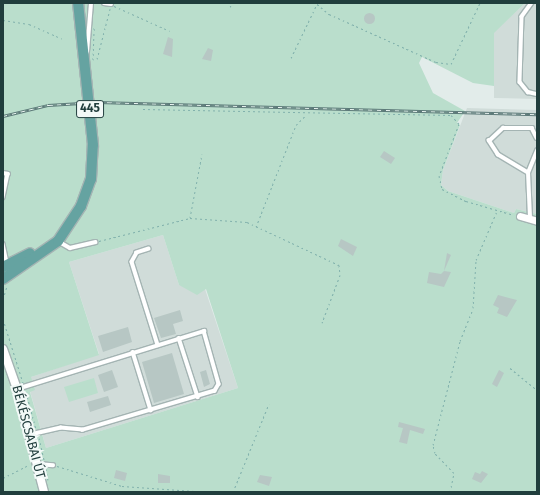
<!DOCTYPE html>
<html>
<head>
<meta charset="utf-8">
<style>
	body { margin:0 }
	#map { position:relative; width:540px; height:495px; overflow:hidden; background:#e2ecea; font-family:"Fira Sans",sans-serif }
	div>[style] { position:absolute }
	.built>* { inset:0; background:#d0dcd9 }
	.green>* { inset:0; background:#badecc }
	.building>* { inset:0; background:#b7c7c4 }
	.round { border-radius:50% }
	.path>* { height:1px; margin-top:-0.5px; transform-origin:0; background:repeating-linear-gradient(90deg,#81b1ac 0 2px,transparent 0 5px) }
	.roads { filter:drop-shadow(1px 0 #a4b4b3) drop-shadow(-1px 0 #a4b4b3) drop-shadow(0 1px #a4b4b3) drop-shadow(0 -1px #a4b4b3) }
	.service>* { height:3.5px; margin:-1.75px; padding:0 1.75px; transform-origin:1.75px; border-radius:1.75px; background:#fff }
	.minor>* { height:7px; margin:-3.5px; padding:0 3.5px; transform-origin:3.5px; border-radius:3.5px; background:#fff }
	.tertiary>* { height:8px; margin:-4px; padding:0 4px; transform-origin:4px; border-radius:4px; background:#fff }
	.primary>* { height:10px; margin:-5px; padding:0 5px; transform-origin:5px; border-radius:5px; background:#65a3a1 }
	.rail>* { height:3px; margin-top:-1.5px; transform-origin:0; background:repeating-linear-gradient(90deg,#f2f9f7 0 4.5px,#5c7978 0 9px); box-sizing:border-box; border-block:1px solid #5c7978 }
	span { translate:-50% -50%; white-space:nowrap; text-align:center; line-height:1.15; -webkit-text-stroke:4px #f2f9f7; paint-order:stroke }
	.shield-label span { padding:1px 3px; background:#f2f9f7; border:1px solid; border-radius:3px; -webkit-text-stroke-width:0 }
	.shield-label { font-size:12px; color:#213e3d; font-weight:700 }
	.street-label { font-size:13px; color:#213e3d }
	.frame { position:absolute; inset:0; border:4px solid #213e3d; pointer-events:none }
</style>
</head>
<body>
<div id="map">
	<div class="built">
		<i style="clip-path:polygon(525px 3px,537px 3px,537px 99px,494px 98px,494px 32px)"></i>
		<i style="clip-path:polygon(467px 108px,537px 110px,537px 214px,516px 209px,514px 213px,448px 191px,441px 185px,443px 170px)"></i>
		<i style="clip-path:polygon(163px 235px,179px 285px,205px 289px,238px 388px,46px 448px,30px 391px,31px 377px,99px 354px,69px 262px)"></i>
	</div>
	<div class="green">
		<i style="clip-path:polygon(evenodd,3px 3px,525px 3px,494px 33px,494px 86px,473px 83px,422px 57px,419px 63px,433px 93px,465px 111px,457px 123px,460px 125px,443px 170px,441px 185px,448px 191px,514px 213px,516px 209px,537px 214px,537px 492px,3px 492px,3px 3px,163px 235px,179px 285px,197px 295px,206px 289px,238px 388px,46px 448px,30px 392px,35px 390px,31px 377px,99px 355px,69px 262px,163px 235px)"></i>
		<i style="clip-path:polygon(94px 378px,98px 393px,69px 402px,64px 387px)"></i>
	</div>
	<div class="building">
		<i class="round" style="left:363.5px;top:12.5px;width:11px;height:11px"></i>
		<i style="clip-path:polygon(168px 37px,173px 39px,172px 57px,163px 54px)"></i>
		<i style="clip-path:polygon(208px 48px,213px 50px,211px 61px,202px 59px)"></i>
		<i style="clip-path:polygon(384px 151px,395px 158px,391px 164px,380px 157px)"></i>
		<i style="clip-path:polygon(341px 239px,357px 247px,353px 256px,338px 246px)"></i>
		<i style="clip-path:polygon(447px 253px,451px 255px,444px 271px,451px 272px,444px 287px,427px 283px,429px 272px,441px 274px,444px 271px)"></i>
		<i style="clip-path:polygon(498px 295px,517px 300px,507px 317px,497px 313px,499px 308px,493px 305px)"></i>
		<i style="clip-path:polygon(180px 310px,183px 321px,173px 324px,176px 334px,161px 338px,154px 318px)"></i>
		<i style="clip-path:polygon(128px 327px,132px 342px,103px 352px,98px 336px)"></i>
		<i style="clip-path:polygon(172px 353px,184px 394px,154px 403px,142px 362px)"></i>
		<i style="clip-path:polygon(112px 370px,118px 387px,104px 392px,98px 375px)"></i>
		<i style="clip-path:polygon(206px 370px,210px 384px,204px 387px,200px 372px)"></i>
		<i style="clip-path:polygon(499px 370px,504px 373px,497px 387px,492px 384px)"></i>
		<i style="clip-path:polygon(108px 396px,111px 405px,90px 412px,87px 402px)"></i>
		<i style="clip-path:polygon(399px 422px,425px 429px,423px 434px,410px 430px,407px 444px,399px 442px,403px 428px,398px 427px)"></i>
		<i style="clip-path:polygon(116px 470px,127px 473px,125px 481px,114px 478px)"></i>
		<i style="clip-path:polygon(482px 471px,488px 474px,481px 483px,472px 479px,475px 472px,480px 474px)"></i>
		<i style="clip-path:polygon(158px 474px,170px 476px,170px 483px,158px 483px)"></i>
		<i style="clip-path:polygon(260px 475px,272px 477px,269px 486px,257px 482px)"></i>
	</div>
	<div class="path">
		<i style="left:114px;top:6px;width:61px;rotate:24.1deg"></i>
		<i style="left:230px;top:7px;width:4px;rotate:-63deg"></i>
		<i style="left:3px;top:20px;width:26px;rotate:9deg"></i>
		<i style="left:29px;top:24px;width:36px;rotate:24deg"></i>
		<i style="left:291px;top:58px;width:60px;rotate:-64.3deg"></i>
		<i style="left:317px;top:4px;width:16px;rotate:40deg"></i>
		<i style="left:329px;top:14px;width:117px;rotate:24.2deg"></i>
		<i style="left:436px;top:62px;width:15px;rotate:8deg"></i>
		<i style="left:451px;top:64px;width:68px;rotate:-64.6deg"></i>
		<i style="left:97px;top:59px;width:52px;rotate:-75.4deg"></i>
		<i style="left:93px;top:60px;width:33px;rotate:-88deg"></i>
		<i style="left:143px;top:109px;width:308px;rotate:1.1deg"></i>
		<i style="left:451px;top:115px;width:12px;rotate:48deg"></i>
		<i style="left:459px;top:124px;width:56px;rotate:111deg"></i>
		<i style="left:439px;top:176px;width:13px;rotate:77deg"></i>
		<i style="left:442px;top:189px;width:27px;rotate:27deg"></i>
		<i style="left:466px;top:201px;width:50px;rotate:16.3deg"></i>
		<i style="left:190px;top:218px;width:65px;rotate:-79.4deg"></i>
		<i style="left:256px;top:227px;width:110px;rotate:-68.6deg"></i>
		<i style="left:296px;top:125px;width:14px;rotate:-45deg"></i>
		<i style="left:99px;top:241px;width:94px;rotate:-14.2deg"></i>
		<i style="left:190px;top:218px;width:57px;rotate:4deg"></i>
		<i style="left:247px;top:222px;width:102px;rotate:25.1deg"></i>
		<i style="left:339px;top:265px;width:10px;rotate:84deg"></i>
		<i style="left:340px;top:275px;width:51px;rotate:110.6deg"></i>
		<i style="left:3px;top:299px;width:14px;rotate:-73deg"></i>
		<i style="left:3px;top:319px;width:67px;rotate:72.6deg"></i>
		<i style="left:510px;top:368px;width:35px;rotate:39deg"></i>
		<i style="left:26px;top:392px;width:38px;rotate:75deg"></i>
		<i style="left:39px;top:438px;width:23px;rotate:77deg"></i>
		<i style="left:57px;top:466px;width:68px;rotate:17.1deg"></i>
		<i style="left:122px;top:486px;width:87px;rotate:3.9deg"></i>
		<i style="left:46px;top:469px;width:11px;rotate:80deg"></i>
		<i style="left:3px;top:478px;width:29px;rotate:-27deg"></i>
		<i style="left:233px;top:492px;width:95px;rotate:-67.8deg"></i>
		<i style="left:450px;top:492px;width:19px;rotate:-78deg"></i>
		<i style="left:454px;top:473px;width:28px;rotate:-134deg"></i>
		<i style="left:435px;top:453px;width:8px;rotate:-104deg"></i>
		<i style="left:433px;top:445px;width:107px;rotate:-75.4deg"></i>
		<i style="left:460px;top:341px;width:35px;rotate:-68deg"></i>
		<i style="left:473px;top:308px;width:48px;rotate:-86.4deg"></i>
		<i style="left:476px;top:260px;width:53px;rotate:-66.8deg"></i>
	</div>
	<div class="roads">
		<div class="service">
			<i style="left:104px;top:3px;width:7px;rotate:8deg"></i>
			<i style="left:532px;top:3px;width:17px;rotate:126deg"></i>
			<i style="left:522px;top:17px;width:65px;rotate:91.8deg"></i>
			<i style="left:520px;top:82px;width:13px;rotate:51deg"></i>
			<i style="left:528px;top:92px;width:9px;rotate:13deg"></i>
			<i style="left:87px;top:52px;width:49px;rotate:-85.3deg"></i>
			<i style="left:3px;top:173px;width:5px;rotate:11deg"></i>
			<i style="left:8px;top:174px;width:24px;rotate:102deg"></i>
			<i style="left:528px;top:173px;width:35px;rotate:-149deg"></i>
			<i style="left:498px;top:155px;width:17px;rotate:-123deg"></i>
			<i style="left:489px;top:141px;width:19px;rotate:-43deg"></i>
			<i style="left:503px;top:128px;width:29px"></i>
			<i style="left:532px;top:128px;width:11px;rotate:63deg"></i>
			<i style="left:530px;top:218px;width:45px;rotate:-92.5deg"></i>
			<i style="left:528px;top:173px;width:24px;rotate:-68deg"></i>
			<i style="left:58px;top:241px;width:14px;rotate:30deg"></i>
			<i style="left:70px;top:248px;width:26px;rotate:-13deg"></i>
			<i style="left:3px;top:244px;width:19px;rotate:78deg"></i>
			<i style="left:149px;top:249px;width:13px;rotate:162deg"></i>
			<i style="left:137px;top:253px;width:10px;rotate:119deg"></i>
			<i style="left:132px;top:262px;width:87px;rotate:72.6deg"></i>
			<i style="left:179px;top:338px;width:62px;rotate:72.1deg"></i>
			<i style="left:133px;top:352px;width:61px;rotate:72.8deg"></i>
			<i style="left:17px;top:389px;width:196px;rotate:-17.2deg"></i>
			<i style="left:204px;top:331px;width:55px;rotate:74.2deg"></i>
			<i style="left:219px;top:384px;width:8px;rotate:120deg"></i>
			<i style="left:215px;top:391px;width:138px;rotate:163.5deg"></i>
			<i style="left:83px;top:430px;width:22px;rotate:-175deg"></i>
			<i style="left:61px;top:428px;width:32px;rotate:167deg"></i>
			<i style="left:37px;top:464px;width:16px;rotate:4deg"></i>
		</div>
		<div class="minor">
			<i style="left:520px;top:216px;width:18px;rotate:16deg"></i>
		</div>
		<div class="tertiary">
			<i style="left:3px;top:349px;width:42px;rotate:70.7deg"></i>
			<i style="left:17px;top:389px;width:106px;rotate:75.3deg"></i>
		</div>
		<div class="primary">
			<i style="left:3px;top:267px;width:30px;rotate:-27deg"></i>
			<i style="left:3px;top:279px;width:67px;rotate:-34.6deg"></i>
			<i style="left:58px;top:241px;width:42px;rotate:-56.7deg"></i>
			<i style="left:81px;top:206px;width:29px;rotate:-70deg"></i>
			<i style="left:91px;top:179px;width:34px;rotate:-87deg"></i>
			<i style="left:93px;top:145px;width:143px;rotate:-96deg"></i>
		</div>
	</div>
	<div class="rail">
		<i style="left:3px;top:116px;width:46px;rotate:-13.7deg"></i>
		<i style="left:48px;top:105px;width:50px;rotate:-3.4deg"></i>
		<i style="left:98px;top:102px;width:439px;rotate:1.6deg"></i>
	</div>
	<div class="shield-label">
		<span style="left:90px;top:109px">445</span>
	</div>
	<div class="street-label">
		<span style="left:28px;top:432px;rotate:75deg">BÉKÉSCSABAI ÚT</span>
	</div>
	<div class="frame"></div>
</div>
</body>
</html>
